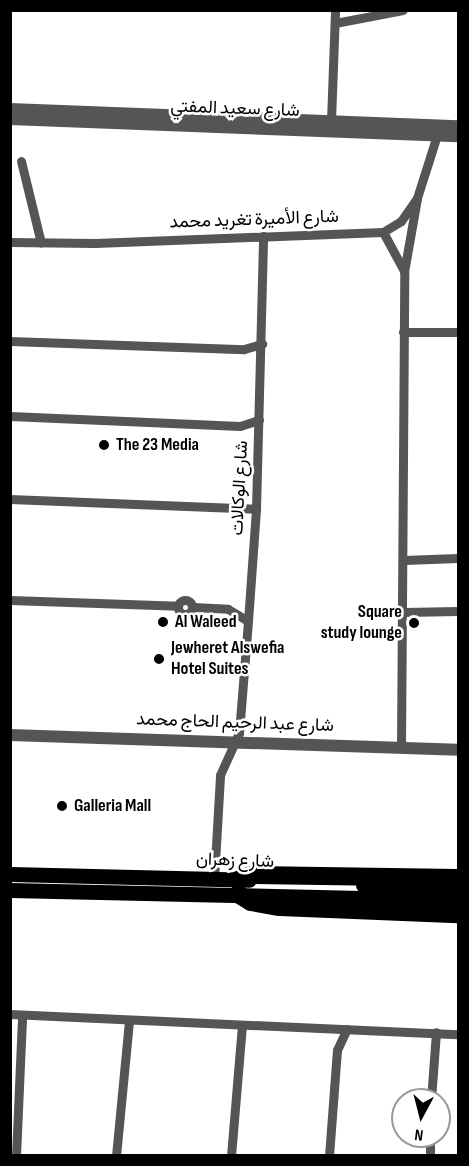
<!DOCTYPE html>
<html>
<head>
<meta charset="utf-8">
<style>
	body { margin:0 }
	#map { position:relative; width:469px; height:1166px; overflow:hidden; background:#fff; font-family:"Sofia Sans Condensed",Vazirmatn,sans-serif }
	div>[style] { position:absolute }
	.minor>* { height:9px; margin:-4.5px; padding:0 4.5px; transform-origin:4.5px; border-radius:4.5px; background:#555 }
	.minor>.ring { margin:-4.5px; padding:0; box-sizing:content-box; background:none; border:9px solid #555; border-radius:50% }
	.tertiary>* { height:12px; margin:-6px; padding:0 6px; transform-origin:6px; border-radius:6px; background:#555 }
	.primary>* { height:15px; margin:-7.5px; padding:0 7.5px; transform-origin:7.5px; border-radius:7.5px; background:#000 }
	.motorway>* { height:18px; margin:-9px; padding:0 9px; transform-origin:9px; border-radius:9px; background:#000 }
	.dots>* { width:16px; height:16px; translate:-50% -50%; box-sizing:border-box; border:3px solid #fff; border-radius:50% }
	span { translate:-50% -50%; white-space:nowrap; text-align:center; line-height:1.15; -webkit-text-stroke:5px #fff; paint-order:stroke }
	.street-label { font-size:18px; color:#000 }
	.poi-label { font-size:18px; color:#000; font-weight:700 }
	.left { translate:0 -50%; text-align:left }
	.right { translate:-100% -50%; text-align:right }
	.frame { position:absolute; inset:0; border:12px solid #000; pointer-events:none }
	.north { position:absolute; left:391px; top:1088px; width:60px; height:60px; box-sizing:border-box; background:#fff; border:2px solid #999; border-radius:50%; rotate:187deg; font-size:16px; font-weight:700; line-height:24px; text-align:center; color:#000 }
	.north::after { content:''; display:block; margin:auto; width:21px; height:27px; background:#000; clip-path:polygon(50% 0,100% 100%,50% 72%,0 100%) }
</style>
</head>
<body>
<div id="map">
	<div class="minor">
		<i style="left:335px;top:23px;width:69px;rotate:-10.8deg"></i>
		<i style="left:331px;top:121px;width:111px;rotate:-87.9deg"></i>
		<i style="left:21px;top:161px;width:84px;rotate:76.3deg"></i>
		<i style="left:383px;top:232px;width:42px;rotate:61.6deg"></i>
		<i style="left:10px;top:242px;width:85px;rotate:0.7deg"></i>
		<i style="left:95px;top:243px;width:288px;rotate:-2.2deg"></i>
		<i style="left:383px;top:232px;width:21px;rotate:-31deg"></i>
		<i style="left:401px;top:221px;width:28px;rotate:-55deg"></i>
		<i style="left:417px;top:198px;width:66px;rotate:-72.4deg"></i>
		<i style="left:403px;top:332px;width:55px"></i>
		<i style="left:10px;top:341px;width:234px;rotate:2deg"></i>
		<i style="left:244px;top:349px;width:19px;rotate:-16deg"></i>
		<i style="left:10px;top:416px;width:230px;rotate:2.5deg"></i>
		<i style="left:240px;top:426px;width:20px;rotate:-18deg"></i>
		<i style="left:10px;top:499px;width:246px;rotate:2.3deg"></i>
		<i style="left:404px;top:560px;width:54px;rotate:-2.1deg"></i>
		<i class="ring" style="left:178px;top:600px;width:5px;height:5px"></i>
		<i style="left:10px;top:600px;width:168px;rotate:2deg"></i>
		<i style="left:193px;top:607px;width:35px;rotate:3deg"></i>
		<i style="left:228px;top:609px;width:23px;rotate:31deg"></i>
		<i style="left:404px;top:612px;width:54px;rotate:-1.1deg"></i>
		<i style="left:401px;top:747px;width:475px;rotate:-89.6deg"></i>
		<i style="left:404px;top:272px;width:75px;rotate:-80deg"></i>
		<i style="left:214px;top:880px;width:105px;rotate:-86.7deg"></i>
		<i style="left:220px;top:775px;width:46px;rotate:-65.7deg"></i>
		<i style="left:239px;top:733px;width:112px;rotate:-85.4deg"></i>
		<i style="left:248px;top:621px;width:112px;rotate:-85.9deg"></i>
		<i style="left:256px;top:509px;width:273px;rotate:-88.5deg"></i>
		<i style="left:10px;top:1014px;width:448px;rotate:2.6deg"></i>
		<i style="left:431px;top:1100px;width:68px;rotate:-85.8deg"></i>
		<i style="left:16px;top:1156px;width:140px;rotate:-87.5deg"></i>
		<i style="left:116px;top:1156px;width:135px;rotate:-84.5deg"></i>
		<i style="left:231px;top:1156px;width:130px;rotate:-85.2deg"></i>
		<i style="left:329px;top:1156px;width:106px;rotate:-85.7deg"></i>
		<i style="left:337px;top:1050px;width:23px;rotate:-65deg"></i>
		<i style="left:430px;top:1156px;width:20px;rotate:-90deg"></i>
	</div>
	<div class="tertiary">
		<i style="left:10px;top:109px;width:448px;rotate:2.2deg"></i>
		<i style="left:10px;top:119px;width:448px;rotate:2.2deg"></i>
		<i style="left:10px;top:735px;width:448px;rotate:1.9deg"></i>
	</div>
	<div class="primary">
		<i style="left:10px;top:874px;width:239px;rotate:1.4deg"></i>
		<i style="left:363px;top:885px;width:95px;rotate:2.4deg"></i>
		<i style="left:10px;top:890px;width:448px;rotate:1.3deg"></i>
	</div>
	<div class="motorway">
		<i style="left:238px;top:880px;width:14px;rotate:-21deg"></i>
		<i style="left:251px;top:875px;width:207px;rotate:0.8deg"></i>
		<i style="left:238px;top:894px;width:15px;rotate:32deg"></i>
		<i style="left:251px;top:902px;width:29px;rotate:10deg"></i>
		<i style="left:280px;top:907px;width:178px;rotate:2.3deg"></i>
	</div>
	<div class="dots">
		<i style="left:104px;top:445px;background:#000"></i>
		<i style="left:163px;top:622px;background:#000"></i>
		<i style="left:414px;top:623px;background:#000"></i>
		<i style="left:159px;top:659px;background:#000"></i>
		<i style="left:62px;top:806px;background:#000"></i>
	</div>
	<div class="street-label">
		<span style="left:235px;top:109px;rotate:2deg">شارع سعيد المفتي</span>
		<span style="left:254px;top:220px;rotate:-2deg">شارع الأميرة تغريد محمد</span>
		<span style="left:240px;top:488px;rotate:-87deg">شارع الوكالات</span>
		<span style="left:235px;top:723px;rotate:2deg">شارع عبد الرحيم الحاج محمد</span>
		<span style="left:235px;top:861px;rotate:2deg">شارع زهران</span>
	</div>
	<div class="poi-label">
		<span class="left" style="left:116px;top:445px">The 23 Media</span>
		<span class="right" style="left:402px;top:623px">Square<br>study lounge</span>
		<span class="left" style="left:175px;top:622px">Al Waleed</span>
		<span class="left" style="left:171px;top:659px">Jewheret Alswefia<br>Hotel Suites</span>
		<span class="left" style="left:74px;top:806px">Galleria Mall</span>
	</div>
	<div class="frame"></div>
	<div class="north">N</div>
</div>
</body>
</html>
